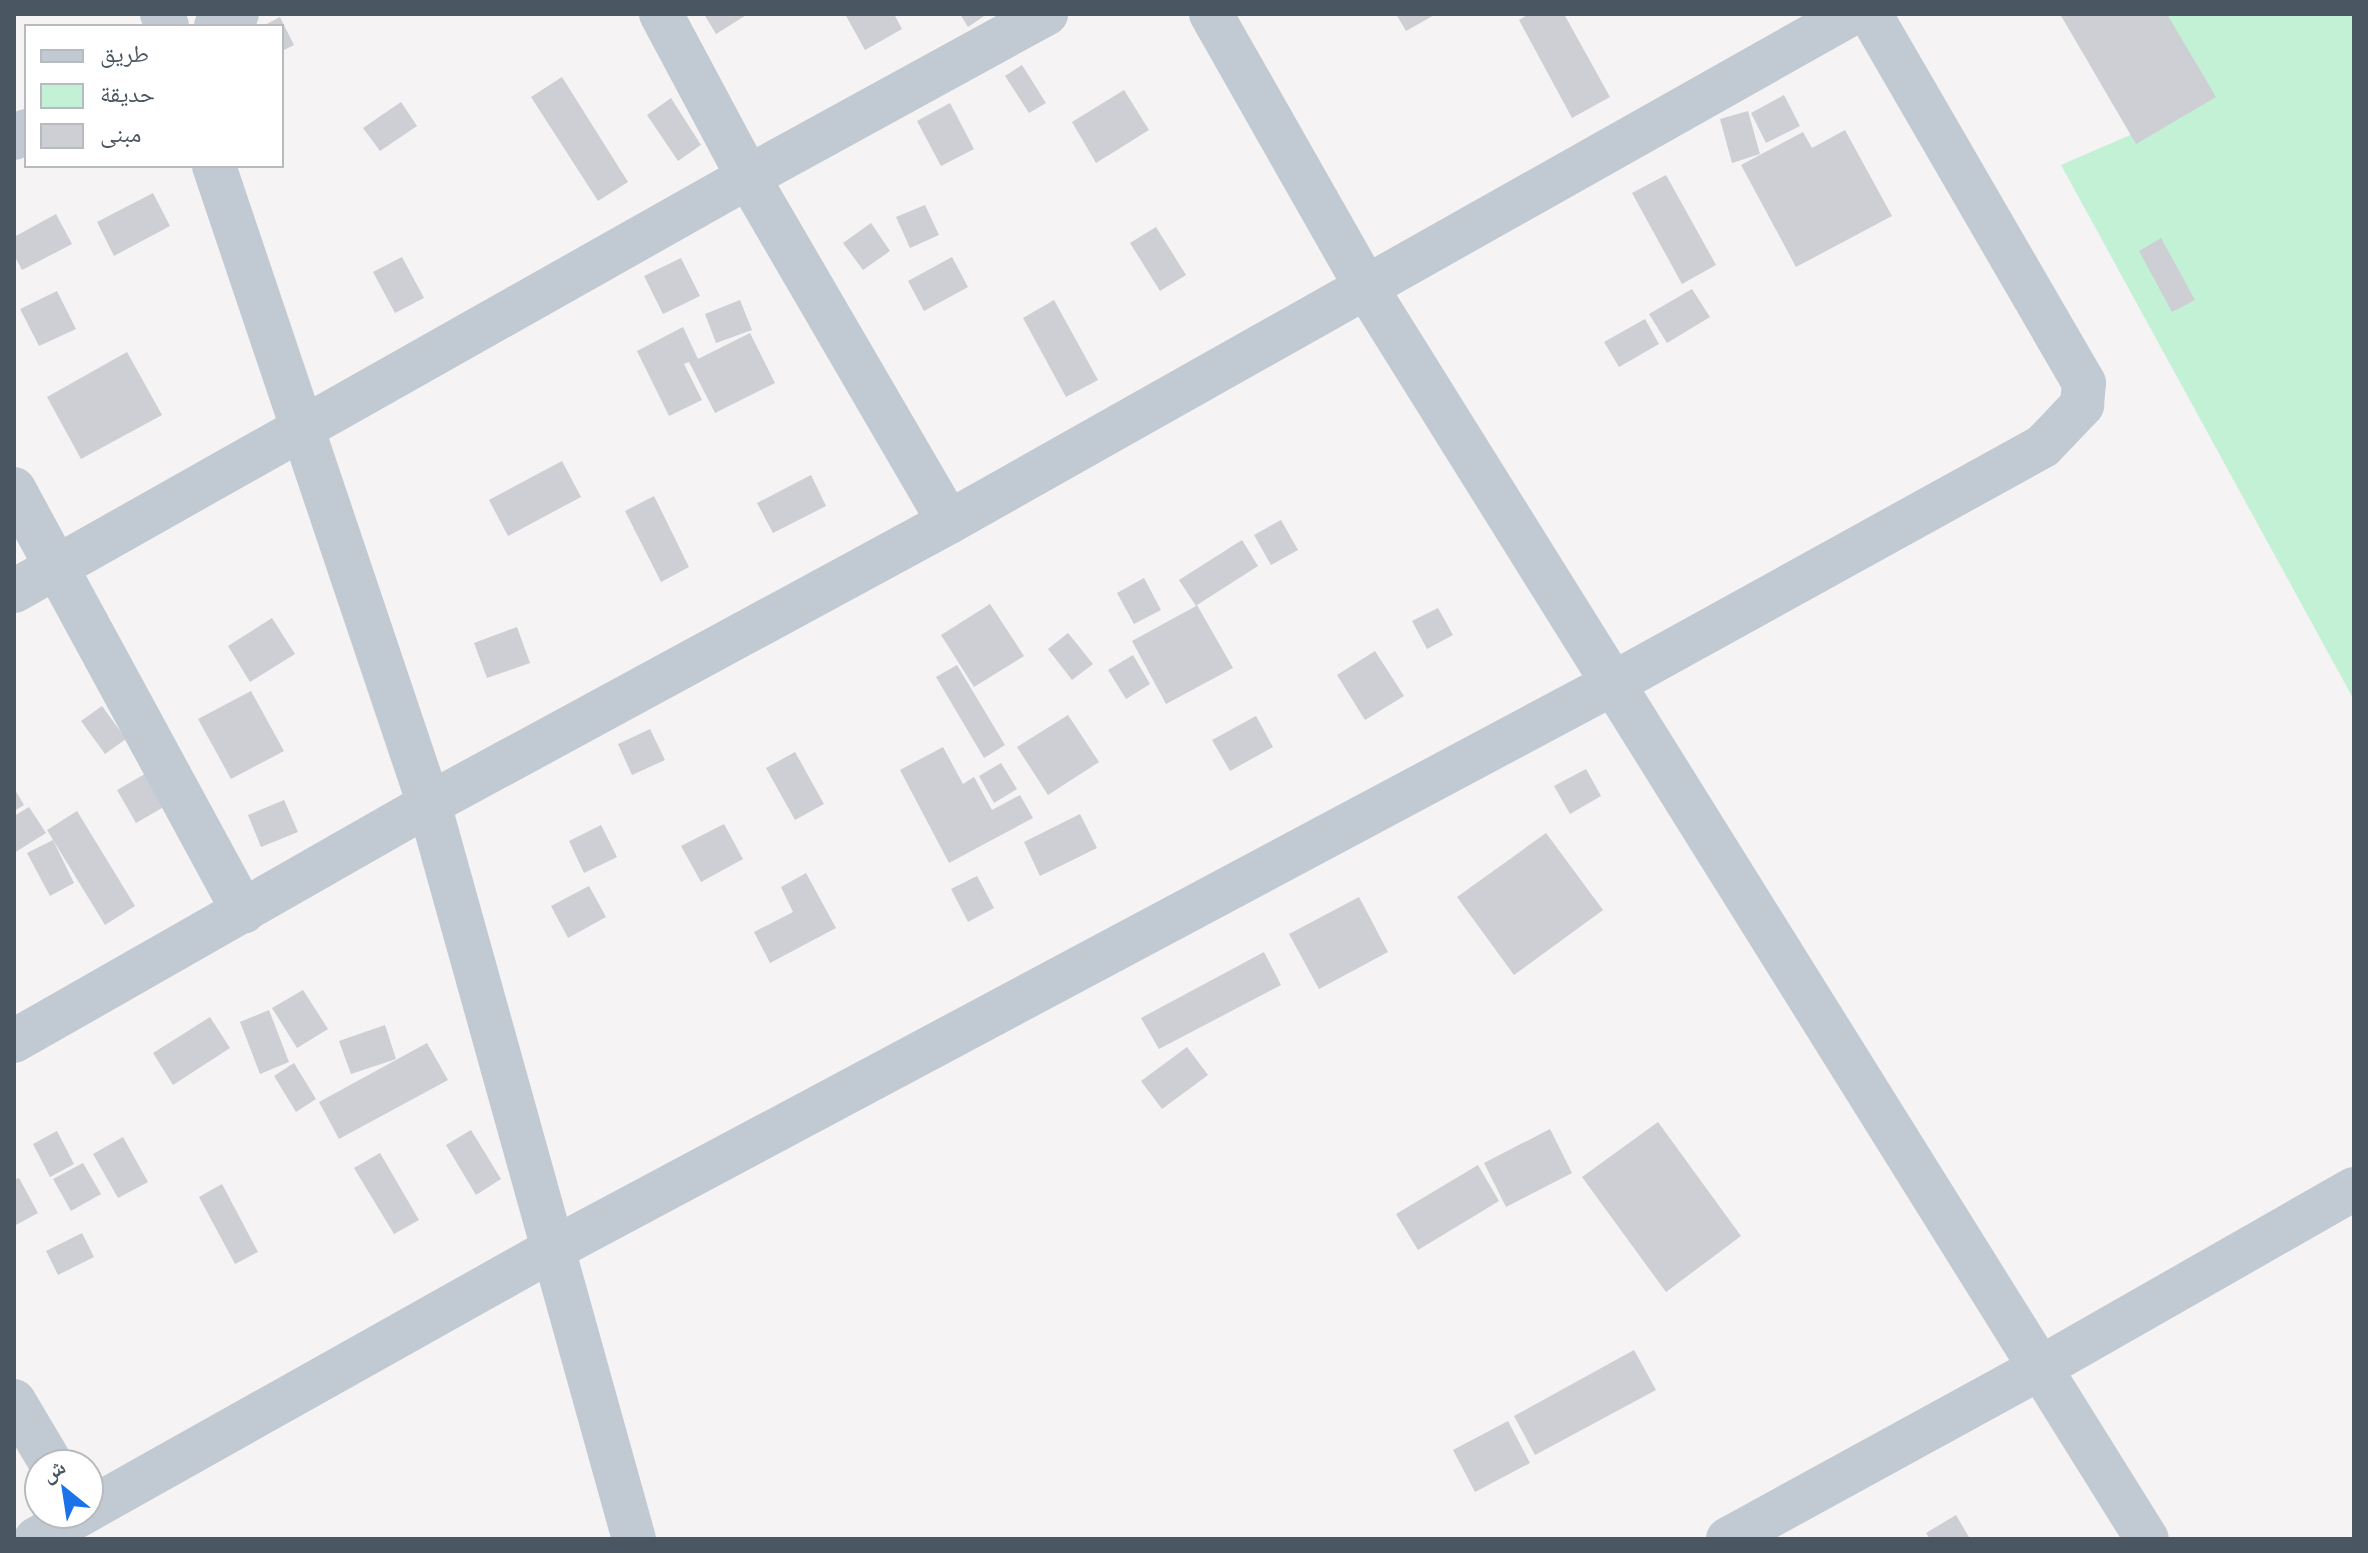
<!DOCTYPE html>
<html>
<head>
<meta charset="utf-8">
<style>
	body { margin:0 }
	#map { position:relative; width:2368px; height:1553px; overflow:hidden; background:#f5f3f3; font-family:"Space Grotesk","Noto Naskh Arabic",sans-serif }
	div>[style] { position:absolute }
	.green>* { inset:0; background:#c3f1d5 }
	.building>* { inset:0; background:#cdcfd5 }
	.minor>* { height:44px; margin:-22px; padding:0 22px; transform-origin:22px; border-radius:22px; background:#c1cad2 }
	span { translate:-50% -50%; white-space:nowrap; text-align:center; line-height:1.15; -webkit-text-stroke:6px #fff; paint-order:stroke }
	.frame { position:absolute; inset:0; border:16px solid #4a5661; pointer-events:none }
	.legend { position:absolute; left:24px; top:24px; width:260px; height:144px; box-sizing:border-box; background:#fff; border:2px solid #b7bbc0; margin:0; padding:10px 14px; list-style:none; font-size:24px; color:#4a5661 }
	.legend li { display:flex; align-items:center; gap:16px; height:40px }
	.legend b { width:40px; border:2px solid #b7bbc0 }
	.north { position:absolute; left:24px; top:1449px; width:80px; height:80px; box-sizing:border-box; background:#fff; border:2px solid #b7bbc0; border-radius:50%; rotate:330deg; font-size:22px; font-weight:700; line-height:32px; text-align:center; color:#4a5661 }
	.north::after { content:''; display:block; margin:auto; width:28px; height:36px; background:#1a73e8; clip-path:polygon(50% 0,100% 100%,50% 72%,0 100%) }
</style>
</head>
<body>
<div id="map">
	<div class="green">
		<i style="clip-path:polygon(2070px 14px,2354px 14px,2354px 700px,2061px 165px,2137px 132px)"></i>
	</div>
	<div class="building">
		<i style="clip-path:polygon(704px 14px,748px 14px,716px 34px)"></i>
		<i style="clip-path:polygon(845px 14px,894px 14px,902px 29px,865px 50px)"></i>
		<i style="clip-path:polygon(960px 14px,987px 14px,968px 27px)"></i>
		<i style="clip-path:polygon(1396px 14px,1436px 14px,1406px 31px)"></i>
		<i style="clip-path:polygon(1529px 14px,1564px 14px,1610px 97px,1572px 118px,1519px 20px)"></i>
		<i style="clip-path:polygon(2060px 14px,2167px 14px,2216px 97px,2136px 144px)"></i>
		<i style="clip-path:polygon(280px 17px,294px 45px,282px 51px,282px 26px,263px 26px)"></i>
		<i style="clip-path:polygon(1022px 65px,1046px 103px,1029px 113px,1005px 76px)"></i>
		<i style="clip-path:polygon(562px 77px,628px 182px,598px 201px,531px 97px)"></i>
		<i style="clip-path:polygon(1124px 90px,1149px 130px,1096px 163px,1072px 122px)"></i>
		<i style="clip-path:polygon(1784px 95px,1800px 126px,1766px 143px,1751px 113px)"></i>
		<i style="clip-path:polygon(671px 98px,701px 145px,678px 161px,647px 115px)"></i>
		<i style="clip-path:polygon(401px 102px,417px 126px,380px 151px,363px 128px)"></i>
		<i style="clip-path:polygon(950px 103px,974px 149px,941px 166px,917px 121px)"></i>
		<i style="clip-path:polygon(1748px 111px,1760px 154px,1732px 163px,1720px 119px)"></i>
		<i style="clip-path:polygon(1845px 130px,1892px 216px,1796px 267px,1741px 165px,1803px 132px,1812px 148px)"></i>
		<i style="clip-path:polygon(1666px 175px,1716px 265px,1682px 284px,1632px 193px)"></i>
		<i style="clip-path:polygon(153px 193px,170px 226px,114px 256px,97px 222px)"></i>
		<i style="clip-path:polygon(925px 205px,939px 235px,910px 248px,896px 217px)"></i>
		<i style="clip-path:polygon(56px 214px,72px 244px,22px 270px,14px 255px,14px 237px)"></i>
		<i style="clip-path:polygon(871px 223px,890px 251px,863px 270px,843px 243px)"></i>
		<i style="clip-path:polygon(1156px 227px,1186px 275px,1160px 291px,1130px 243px)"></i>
		<i style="clip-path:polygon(2161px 238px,2195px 300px,2172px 312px,2139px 251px)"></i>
		<i style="clip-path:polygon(402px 257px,424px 298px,395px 313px,373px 272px)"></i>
		<i style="clip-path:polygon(952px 257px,968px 287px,924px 311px,908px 281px)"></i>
		<i style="clip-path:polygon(681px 258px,700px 296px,663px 314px,644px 276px)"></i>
		<i style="clip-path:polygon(1692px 289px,1710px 317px,1667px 343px,1649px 314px)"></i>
		<i style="clip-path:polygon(57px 291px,76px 329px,39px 346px,20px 309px)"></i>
		<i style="clip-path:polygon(740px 300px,752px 330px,716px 343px,705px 314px)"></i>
		<i style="clip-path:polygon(1054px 300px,1098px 380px,1066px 397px,1023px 318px)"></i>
		<i style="clip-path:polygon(1645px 319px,1659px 344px,1619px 367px,1604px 342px)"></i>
		<i style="clip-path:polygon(683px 327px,698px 359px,750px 333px,775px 383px,715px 413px,689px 362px,684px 364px,702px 400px,669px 416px,637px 351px)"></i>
		<i style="clip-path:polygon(127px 352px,162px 415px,81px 459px,47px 397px)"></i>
		<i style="clip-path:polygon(562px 461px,581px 497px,508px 536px,489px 500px)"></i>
		<i style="clip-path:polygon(811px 475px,826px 506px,773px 533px,757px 503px)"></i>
		<i style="clip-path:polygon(654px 496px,689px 567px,661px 582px,625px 511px)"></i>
		<i style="clip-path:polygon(1281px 520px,1298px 550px,1271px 565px,1254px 535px)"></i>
		<i style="clip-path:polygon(1242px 540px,1258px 566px,1197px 605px,1233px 668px,1166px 704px,1132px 641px,1196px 606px,1179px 580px)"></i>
		<i style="clip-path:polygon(1144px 578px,1161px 610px,1134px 624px,1117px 593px)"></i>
		<i style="clip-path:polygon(990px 604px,1024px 656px,974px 687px,941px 635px)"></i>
		<i style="clip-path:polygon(1438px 608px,1453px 635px,1427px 649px,1412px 621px)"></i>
		<i style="clip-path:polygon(272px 618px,295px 654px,250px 682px,228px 646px)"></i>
		<i style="clip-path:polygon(517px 627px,530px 663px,487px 678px,474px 643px)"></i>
		<i style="clip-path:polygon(1068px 633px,1093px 664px,1072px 680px,1048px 649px)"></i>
		<i style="clip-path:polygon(1375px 651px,1404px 696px,1365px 720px,1337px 675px)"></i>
		<i style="clip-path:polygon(1133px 655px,1150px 684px,1126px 699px,1108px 670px)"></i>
		<i style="clip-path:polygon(957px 665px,1005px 745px,984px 758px,936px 677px)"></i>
		<i style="clip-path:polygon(251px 691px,284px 751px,231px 779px,198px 719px)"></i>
		<i style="clip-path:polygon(102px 706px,126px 739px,105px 754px,81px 721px)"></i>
		<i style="clip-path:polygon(1068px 715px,1099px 762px,1048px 795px,1017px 747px)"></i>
		<i style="clip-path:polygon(1256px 716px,1273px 747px,1230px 771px,1212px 740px)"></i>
		<i style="clip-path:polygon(650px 729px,665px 760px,632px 775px,618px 744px)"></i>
		<i style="clip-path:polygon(943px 747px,963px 784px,974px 777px,992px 810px,1020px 795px,1033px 818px,949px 863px,900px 770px)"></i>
		<i style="clip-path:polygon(795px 752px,824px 804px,795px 820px,766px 768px)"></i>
		<i style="clip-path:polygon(1001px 763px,1017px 789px,994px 803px,979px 776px)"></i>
		<i style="clip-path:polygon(1586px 769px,1601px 796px,1570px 814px,1554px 786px)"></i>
		<i style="clip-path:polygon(150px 771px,169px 804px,136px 823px,117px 790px)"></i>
		<i style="clip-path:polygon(14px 788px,24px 805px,14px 811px)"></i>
		<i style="clip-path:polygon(284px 800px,298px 832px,261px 847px,248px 815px)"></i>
		<i style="clip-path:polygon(29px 807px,46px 833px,14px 853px,14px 816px)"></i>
		<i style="clip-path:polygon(77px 811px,135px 906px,105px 925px,47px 830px)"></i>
		<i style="clip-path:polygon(1080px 814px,1097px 848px,1040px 876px,1024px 842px)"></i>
		<i style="clip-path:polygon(724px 824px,743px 859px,701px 882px,681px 846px)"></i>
		<i style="clip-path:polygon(601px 825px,617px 857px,584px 873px,569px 841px)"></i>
		<i style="clip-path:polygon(1546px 833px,1603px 910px,1514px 975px,1457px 897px)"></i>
		<i style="clip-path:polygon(53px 840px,74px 883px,50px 896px,27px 853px)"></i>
		<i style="clip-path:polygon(806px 873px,836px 928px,770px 963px,754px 932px,793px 912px,781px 887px)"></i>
		<i style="clip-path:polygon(977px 876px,994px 908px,968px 922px,951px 889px)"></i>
		<i style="clip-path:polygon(589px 886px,606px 917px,568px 938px,551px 906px)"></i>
		<i style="clip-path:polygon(1359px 897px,1388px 952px,1319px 989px,1289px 934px)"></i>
		<i style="clip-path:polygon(1264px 952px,1281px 985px,1159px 1049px,1141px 1018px)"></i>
		<i style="clip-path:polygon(303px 990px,328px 1029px,297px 1048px,272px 1008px)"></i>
		<i style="clip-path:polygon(269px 1010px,289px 1062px,260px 1074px,240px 1022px)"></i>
		<i style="clip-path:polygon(210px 1017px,230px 1048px,173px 1085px,153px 1053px)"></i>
		<i style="clip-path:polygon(385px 1025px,396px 1059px,351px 1074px,339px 1041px)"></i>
		<i style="clip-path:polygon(427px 1043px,448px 1080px,339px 1139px,319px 1102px)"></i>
		<i style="clip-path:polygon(1187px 1047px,1208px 1075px,1162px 1109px,1141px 1081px)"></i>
		<i style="clip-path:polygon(294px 1063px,316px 1099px,296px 1112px,274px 1076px)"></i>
		<i style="clip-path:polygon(1658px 1122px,1741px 1236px,1666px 1292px,1582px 1177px)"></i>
		<i style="clip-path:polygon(1550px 1129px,1572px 1173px,1506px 1207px,1484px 1163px)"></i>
		<i style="clip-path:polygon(471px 1130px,501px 1179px,476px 1195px,446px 1145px)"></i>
		<i style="clip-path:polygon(57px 1131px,74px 1164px,50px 1177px,33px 1144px)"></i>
		<i style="clip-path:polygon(123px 1137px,148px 1182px,118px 1198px,93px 1154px)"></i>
		<i style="clip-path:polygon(380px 1153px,419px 1220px,394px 1234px,354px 1168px)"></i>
		<i style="clip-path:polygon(83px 1163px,101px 1194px,71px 1211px,53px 1179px)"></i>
		<i style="clip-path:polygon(1478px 1165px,1499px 1201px,1418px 1250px,1396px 1214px)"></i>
		<i style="clip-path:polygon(19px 1178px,38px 1213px,14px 1226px,14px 1180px)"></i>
		<i style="clip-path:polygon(222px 1184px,258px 1252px,235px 1264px,199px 1197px)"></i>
		<i style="clip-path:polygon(82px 1233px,94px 1257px,58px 1275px,46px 1251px)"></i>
		<i style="clip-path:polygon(1634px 1350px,1656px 1390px,1535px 1455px,1514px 1416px)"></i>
		<i style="clip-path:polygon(1508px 1421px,1530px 1463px,1475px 1492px,1453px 1450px)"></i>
		<i style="clip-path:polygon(1956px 1515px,1970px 1539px,1930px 1539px,1926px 1533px)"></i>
	</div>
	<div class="minor">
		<i style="left:162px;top:14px;width:13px;rotate:67deg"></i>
		<i style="left:661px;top:14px;width:185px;rotate:61.9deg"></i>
		<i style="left:748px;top:177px;width:399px;rotate:59.8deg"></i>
		<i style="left:1211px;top:14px;width:316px;rotate:60.4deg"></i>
		<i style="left:1367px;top:289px;width:1473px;rotate:58.04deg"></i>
		<i style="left:216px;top:26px;width:24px;rotate:-30deg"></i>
		<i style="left:14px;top:138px;width:14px;rotate:-30deg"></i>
		<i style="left:214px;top:166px;width:673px;rotate:71.38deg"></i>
		<i style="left:429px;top:804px;width:763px;rotate:74.42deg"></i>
		<i style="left:14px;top:489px;width:481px;rotate:61.5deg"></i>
		<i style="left:14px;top:591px;width:843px;rotate:-29.42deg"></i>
		<i style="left:748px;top:177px;width:340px;rotate:-28.7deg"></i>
		<i style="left:14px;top:1041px;width:478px;rotate:-29.7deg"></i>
		<i style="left:429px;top:804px;width:592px;rotate:-28.47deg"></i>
		<i style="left:949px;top:522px;width:1035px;rotate:-29.39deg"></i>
		<i style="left:14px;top:1401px;width:74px;rotate:59.3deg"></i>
		<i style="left:88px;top:1510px;width:535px;rotate:-29.29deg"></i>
		<i style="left:555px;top:1248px;width:1198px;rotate:-28.08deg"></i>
		<i style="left:1612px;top:684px;width:492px;rotate:-28.9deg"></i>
		<i style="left:2043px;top:446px;width:57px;rotate:-46.4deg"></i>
		<i style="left:2082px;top:405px;width:22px;rotate:-85deg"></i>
		<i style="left:2084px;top:383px;width:427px;rotate:-120.1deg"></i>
		<i style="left:36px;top:1539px;width:54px;rotate:-29deg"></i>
		<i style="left:1728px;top:1539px;width:356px;rotate:-28.7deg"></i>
		<i style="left:2040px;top:1368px;width:361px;rotate:-29.7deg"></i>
	</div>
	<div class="frame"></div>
	<ul class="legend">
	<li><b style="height:10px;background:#c1cad2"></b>طريق</li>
	<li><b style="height:22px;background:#c3f1d5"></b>حديقة</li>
	<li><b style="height:22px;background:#cdcfd5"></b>مبنى</li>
	</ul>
	<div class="north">ش</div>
</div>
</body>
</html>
